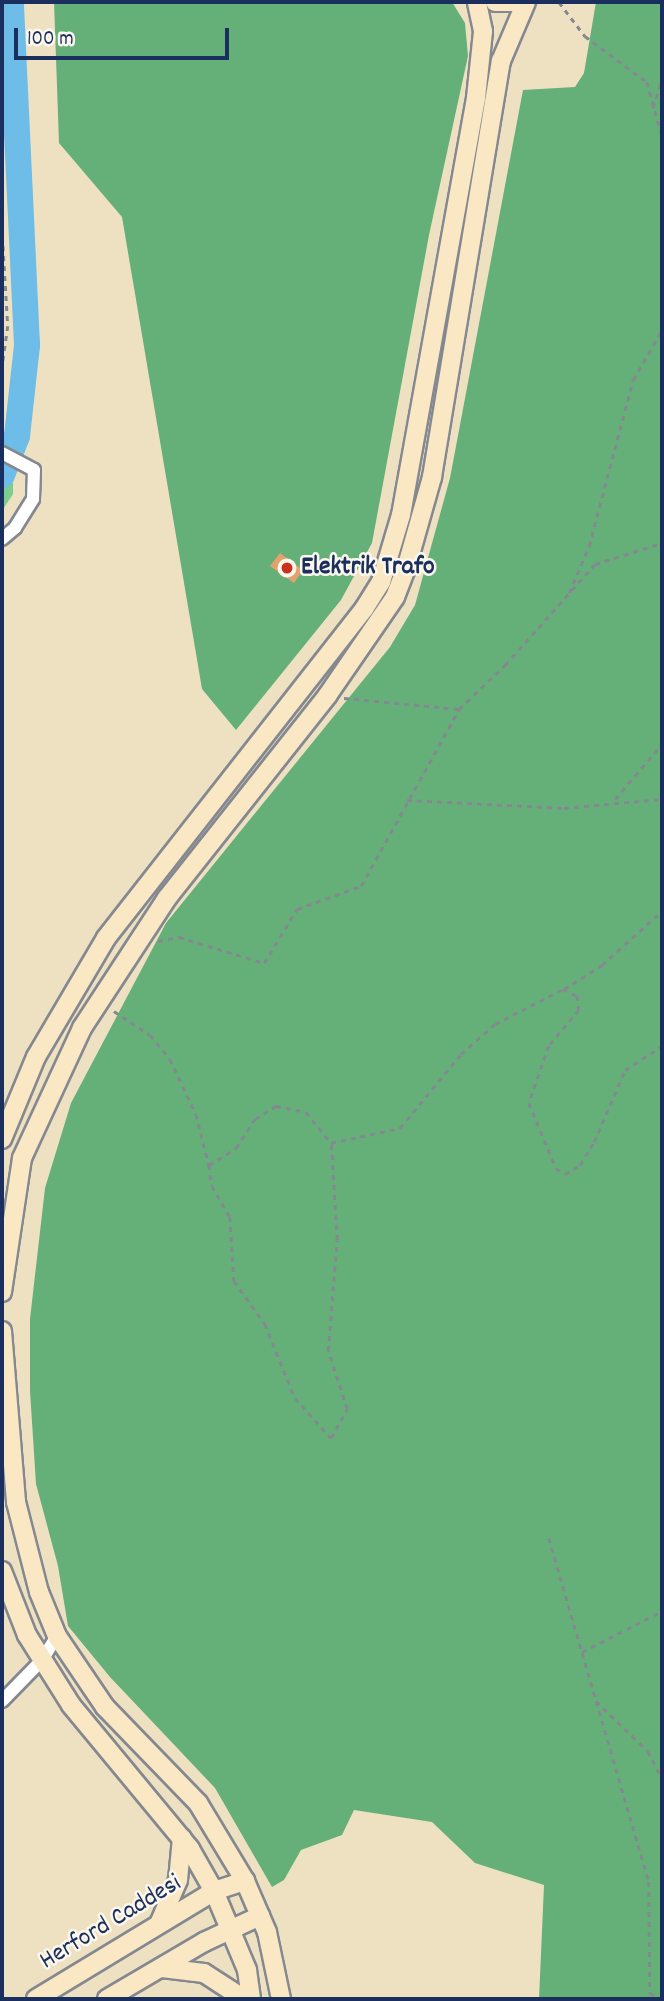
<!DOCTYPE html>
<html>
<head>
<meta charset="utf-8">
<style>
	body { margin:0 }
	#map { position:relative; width:664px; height:2001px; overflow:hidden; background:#eee1c1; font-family:Dekko,sans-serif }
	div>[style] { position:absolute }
	.green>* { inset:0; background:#7ccd8e }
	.forest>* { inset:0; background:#65b079 }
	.river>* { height:26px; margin:-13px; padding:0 13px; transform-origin:13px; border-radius:13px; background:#6ebce8 }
	.building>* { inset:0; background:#e2a26e }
	.path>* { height:2.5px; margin-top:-1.25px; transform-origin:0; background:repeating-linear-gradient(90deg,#848890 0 5px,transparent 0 10px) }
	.roads { filter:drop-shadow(2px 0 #848890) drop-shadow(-2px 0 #848890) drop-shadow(0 2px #848890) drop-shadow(0 -2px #848890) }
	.street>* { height:12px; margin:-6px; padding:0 6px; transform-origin:6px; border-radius:6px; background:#fff }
	.secondary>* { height:18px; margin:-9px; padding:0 9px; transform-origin:9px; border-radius:9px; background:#fae7c3 }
	.dots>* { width:19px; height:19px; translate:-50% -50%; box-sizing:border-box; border:4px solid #fbf7ec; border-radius:50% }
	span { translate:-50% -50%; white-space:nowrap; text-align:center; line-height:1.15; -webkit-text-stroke:5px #fbf7ec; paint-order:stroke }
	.poi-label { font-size:26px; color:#1b2f5e; font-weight:700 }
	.left { translate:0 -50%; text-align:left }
	.street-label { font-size:26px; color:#1b2f5e }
	.frame { position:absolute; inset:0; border:4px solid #1b2f5e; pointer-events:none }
	.scale { position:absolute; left:14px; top:28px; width:215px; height:32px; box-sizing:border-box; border:4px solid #1b2f5e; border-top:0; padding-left:9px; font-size:21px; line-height:24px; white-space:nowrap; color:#1b2f5e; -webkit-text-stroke:5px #fbf7ec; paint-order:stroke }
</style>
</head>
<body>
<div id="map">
	<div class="green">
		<i style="clip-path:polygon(7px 480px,13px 483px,13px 494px,2px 511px,2px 488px)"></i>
	</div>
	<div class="forest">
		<i style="clip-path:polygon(54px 2px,452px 2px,465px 23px,468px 56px,429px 235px,372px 543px,341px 600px,236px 730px,202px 689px,122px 217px,59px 143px)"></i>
		<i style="clip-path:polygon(596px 2px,662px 2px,662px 1999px,539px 1999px,544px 1885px,475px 1863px,432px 1822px,354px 1810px,342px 1835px,301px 1850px,284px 1880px,272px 1887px,215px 1788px,110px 1677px,68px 1626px,58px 1566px,36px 1484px,30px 1391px,30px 1319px,45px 1188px,71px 1103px,166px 923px,390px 647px,415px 605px,450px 478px,523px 90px,575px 87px,584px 73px)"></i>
	</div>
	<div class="river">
		<i style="left:2px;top:475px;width:42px;rotate:-69deg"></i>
		<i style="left:17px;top:436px;width:92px;rotate:-83.7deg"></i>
		<i style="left:27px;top:345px;width:343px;rotate:-92.7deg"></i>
	</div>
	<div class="building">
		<i style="clip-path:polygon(280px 553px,303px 570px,294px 583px,270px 566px)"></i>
	</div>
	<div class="path">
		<i style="left:559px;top:2px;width:43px;rotate:52.6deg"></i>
		<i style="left:585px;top:36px;width:77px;rotate:36.6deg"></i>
		<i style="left:647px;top:82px;width:56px;rotate:74.5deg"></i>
		<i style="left:653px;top:108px;width:31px;rotate:-73deg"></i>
		<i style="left:2px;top:226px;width:100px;rotate:86.6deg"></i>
		<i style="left:8px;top:326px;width:42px;rotate:98.1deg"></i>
		<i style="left:661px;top:543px;width:8px;rotate:83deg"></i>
		<i style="left:569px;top:593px;width:51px;rotate:-66.9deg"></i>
		<i style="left:589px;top:546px;width:172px;rotate:-75.2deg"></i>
		<i style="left:633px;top:380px;width:58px;rotate:-59.9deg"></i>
		<i style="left:344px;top:698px;width:116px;rotate:5.5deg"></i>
		<i style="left:615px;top:799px;width:72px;rotate:-49.5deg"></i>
		<i style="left:407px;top:800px;width:157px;rotate:2.9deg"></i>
		<i style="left:564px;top:808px;width:98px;rotate:-5.2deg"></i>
		<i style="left:158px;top:941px;width:21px;rotate:-11deg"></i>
		<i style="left:179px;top:937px;width:89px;rotate:17deg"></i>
		<i style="left:264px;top:963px;width:63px;rotate:-58.6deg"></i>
		<i style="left:297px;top:909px;width:68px;rotate:-19.8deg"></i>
		<i style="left:361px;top:886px;width:202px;rotate:-61deg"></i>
		<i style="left:459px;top:709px;width:64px;rotate:-43.7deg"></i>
		<i style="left:505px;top:665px;width:135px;rotate:-48.3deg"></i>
		<i style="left:595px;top:564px;width:70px;rotate:-17.4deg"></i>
		<i style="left:564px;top:989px;width:45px;rotate:-32.3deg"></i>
		<i style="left:602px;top:965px;width:81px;rotate:-42deg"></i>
		<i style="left:114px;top:1011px;width:43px;rotate:33.7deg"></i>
		<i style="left:150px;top:1035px;width:31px;rotate:50deg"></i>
		<i style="left:170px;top:1059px;width:61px;rotate:64.7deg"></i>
		<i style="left:196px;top:1114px;width:53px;rotate:75.7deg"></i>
		<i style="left:209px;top:1165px;width:32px;rotate:-32deg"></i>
		<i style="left:236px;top:1148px;width:35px;rotate:-57deg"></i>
		<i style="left:255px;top:1119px;width:25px;rotate:-32deg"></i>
		<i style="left:276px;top:1106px;width:31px;rotate:11deg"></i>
		<i style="left:306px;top:1112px;width:40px;rotate:51deg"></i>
		<i style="left:331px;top:1143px;width:71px;rotate:-12.3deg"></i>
		<i style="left:400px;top:1128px;width:96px;rotate:-50.5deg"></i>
		<i style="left:461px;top:1054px;width:45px;rotate:-41.4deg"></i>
		<i style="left:495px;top:1024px;width:76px;rotate:-27.2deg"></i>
		<i style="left:563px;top:989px;width:16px;rotate:27deg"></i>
		<i style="left:577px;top:996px;width:14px;rotate:82deg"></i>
		<i style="left:579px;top:1010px;width:47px;rotate:129.8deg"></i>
		<i style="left:549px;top:1046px;width:60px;rotate:109.3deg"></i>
		<i style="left:529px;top:1103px;width:70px;rotate:67.4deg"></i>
		<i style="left:556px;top:1168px;width:11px;rotate:34deg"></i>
		<i style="left:565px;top:1174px;width:17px;rotate:-31deg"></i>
		<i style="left:580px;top:1165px;width:27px;rotate:-59deg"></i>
		<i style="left:594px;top:1142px;width:78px;rotate:-66.7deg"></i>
		<i style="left:625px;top:1070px;width:44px;rotate:-33deg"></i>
		<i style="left:209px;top:1165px;width:21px;rotate:82deg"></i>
		<i style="left:212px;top:1186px;width:36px;rotate:60deg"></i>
		<i style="left:230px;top:1217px;width:64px;rotate:86.4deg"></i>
		<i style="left:234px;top:1281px;width:53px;rotate:54.2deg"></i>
		<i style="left:265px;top:1324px;width:80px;rotate:67.9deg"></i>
		<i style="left:295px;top:1398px;width:54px;rotate:48deg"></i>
		<i style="left:331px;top:1438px;width:33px;rotate:-61deg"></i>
		<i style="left:347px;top:1409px;width:61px;rotate:-108.1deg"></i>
		<i style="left:328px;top:1351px;width:111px;rotate:-85.4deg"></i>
		<i style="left:337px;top:1240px;width:97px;rotate:-93.5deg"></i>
		<i style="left:549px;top:1538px;width:358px;rotate:73.8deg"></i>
		<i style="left:649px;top:1882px;width:111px;rotate:89.5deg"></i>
		<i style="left:650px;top:1993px;width:13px;rotate:29deg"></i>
		<i style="left:582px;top:1652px;width:90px;rotate:-27.1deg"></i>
		<i style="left:596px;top:1701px;width:72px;rotate:43.9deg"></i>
		<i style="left:648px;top:1751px;width:31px;rotate:63deg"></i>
	</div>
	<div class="roads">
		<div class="street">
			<i style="left:2px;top:453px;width:36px;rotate:28deg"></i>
			<i style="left:34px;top:470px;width:29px;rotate:92deg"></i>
			<i style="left:33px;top:499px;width:34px;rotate:122deg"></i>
			<i style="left:15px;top:528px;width:17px;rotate:140deg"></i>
			<i style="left:2px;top:1701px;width:57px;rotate:-45.7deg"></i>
			<i style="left:42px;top:1660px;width:28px;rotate:-58deg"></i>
		</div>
		<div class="secondary">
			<i style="left:495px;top:2px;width:21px"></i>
			<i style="left:2px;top:1139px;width:89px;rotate:-67.5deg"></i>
			<i style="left:36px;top:1057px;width:138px;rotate:-59.5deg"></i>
			<i style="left:106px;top:938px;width:418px;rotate:-51.9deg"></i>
			<i style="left:364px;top:609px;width:32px;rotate:-58deg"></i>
			<i style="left:381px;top:582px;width:70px;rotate:-73.4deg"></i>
			<i style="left:401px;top:515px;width:424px;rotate:-79.8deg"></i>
			<i style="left:476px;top:98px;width:67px;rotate:-84deg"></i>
			<i style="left:483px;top:31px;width:30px;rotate:-102deg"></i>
			<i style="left:2px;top:1292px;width:135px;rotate:-81.5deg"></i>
			<i style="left:22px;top:1158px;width:143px;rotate:-65.2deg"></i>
			<i style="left:82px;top:1028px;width:155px;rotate:-56.8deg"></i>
			<i style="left:167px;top:898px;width:258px;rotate:-51.6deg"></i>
			<i style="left:327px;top:696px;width:120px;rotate:-55.5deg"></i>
			<i style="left:395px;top:597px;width:30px;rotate:-69deg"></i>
			<i style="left:406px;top:569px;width:96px;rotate:-74.2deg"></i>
			<i style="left:432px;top:477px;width:422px;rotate:-80.6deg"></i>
			<i style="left:501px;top:61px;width:64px;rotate:-67deg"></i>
			<i style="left:2px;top:1331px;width:172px;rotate:85.3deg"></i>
			<i style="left:16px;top:1502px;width:93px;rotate:75.7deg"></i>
			<i style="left:39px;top:1592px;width:48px;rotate:67.8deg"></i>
			<i style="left:57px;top:1636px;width:86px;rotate:55.9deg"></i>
			<i style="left:105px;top:1707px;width:134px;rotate:45.9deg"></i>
			<i style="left:198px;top:1803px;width:91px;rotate:58.9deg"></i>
			<i style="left:245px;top:1881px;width:56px;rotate:66.7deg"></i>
			<i style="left:267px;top:1932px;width:68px;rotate:78.2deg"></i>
			<i style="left:2px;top:1571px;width:69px;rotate:68.7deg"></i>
			<i style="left:27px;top:1635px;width:83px;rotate:57.8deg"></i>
			<i style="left:71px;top:1705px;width:187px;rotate:50.4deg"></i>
			<i style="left:190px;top:1849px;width:48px;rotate:60.3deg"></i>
			<i style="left:214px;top:1891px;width:86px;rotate:67.3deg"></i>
			<i style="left:247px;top:1970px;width:29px;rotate:82deg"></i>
			<i style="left:159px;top:1924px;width:48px;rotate:-66.6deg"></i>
			<i style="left:178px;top:1880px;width:42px;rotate:-84.6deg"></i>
			<i style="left:162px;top:1968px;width:42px;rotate:6.8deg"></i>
			<i style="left:204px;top:1973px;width:48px;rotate:33deg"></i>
			<i style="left:36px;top:1999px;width:208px;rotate:-31.2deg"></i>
			<i style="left:214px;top:1891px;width:33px;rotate:-18deg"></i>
			<i style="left:107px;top:1999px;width:113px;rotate:-30.4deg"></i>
			<i style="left:204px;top:1942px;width:62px;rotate:-24.9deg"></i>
		</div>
	</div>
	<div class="dots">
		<i style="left:287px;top:568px;background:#c8321e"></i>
	</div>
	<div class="poi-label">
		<span class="left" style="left:301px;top:568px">Elektrik Trafo</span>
	</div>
	<div class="street-label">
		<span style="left:111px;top:1923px;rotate:-31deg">Herford Caddesi</span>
	</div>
	<div class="frame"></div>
	<div class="scale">100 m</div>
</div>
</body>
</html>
